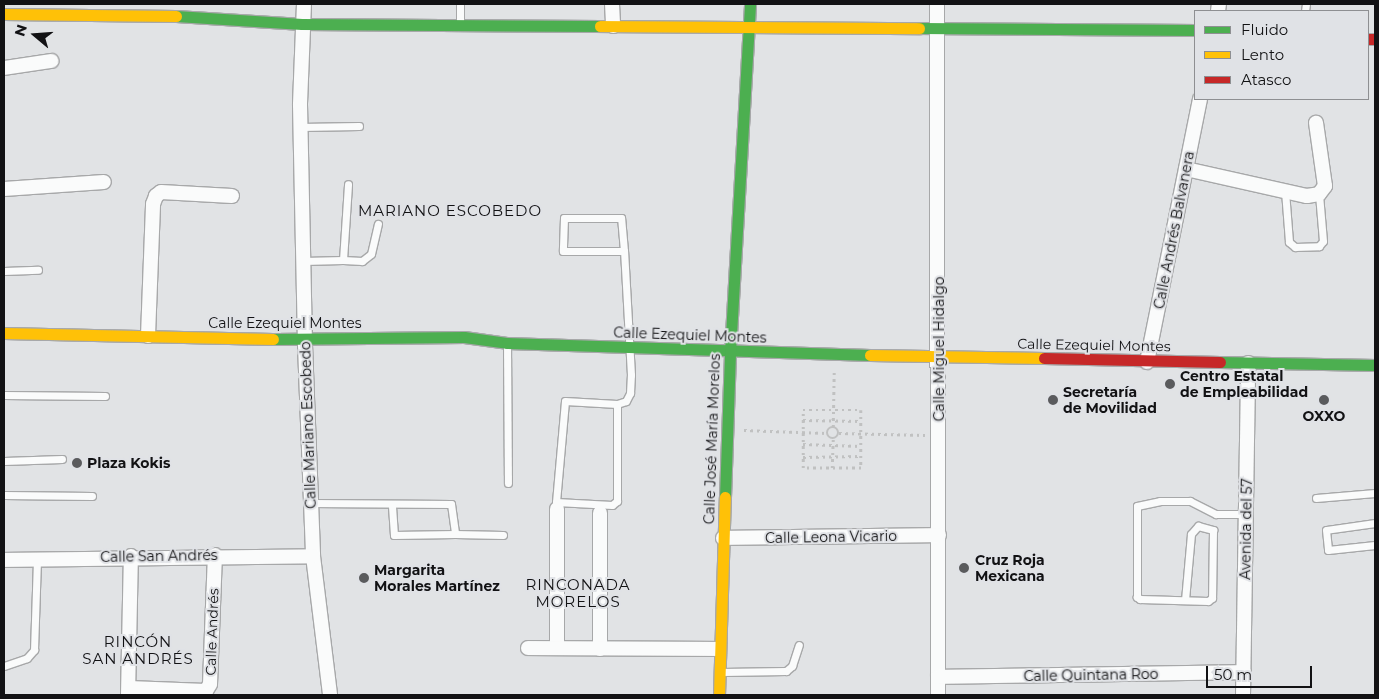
<!DOCTYPE html>
<html>
<head>
<meta charset="utf-8">
<style>
	body { margin:0 }
	#map { position:relative; width:1379px; height:699px; overflow:hidden; background:#e1e3e5; font-family:Montserrat,sans-serif }
	div>[style] { position:absolute }
	.path>* { height:2.5px; margin-top:-1.25px; transform-origin:0; background:repeating-linear-gradient(90deg,#c0c1c1 0 2.5px,transparent 0 6.5px) }
	.path>.ring { margin:-1.25px; padding:0; box-sizing:content-box; background:none; border:2.5px solid #c0c1c1; border-radius:50% }
	.roads { filter:drop-shadow(1px 0 #a7a8a9) drop-shadow(-1px 0 #a7a8a9) drop-shadow(0 1px #a7a8a9) drop-shadow(0 -1px #a7a8a9) }
	.lane>* { height:7px; margin:-3.5px; padding:0 3.5px; transform-origin:3.5px; border-radius:3.5px; background:#fafbfb }
	.street>* { height:14px; margin:-7px; padding:0 7px; transform-origin:7px; border-radius:7px; background:#fafbfb }
	.fast>* { height:11px; margin:-5.5px; padding:0 5.5px; transform-origin:5.5px; border-radius:5.5px; background:#4caf50 }
	.slow>* { height:11px; margin:-5.5px; padding:0 5.5px; transform-origin:5.5px; border-radius:5.5px; background:#ffc107 }
	.jam>* { height:11px; margin:-5.5px; padding:0 5.5px; transform-origin:5.5px; border-radius:5.5px; background:#c62828 }
	.path-bridge>* { height:2.5px; margin-top:-1.25px; transform-origin:0; background:repeating-linear-gradient(90deg,#c0c1c1 0 2.5px,transparent 0 6.5px) }
	.dots>* { width:14px; height:14px; translate:-50% -50%; box-sizing:border-box; border:2px solid #e0e2e6; border-radius:50% }
	span { translate:-50% -50%; white-space:nowrap; text-align:center; line-height:1.15; -webkit-text-stroke:4px #e0e2e6; paint-order:stroke }
	.street-label { font-size:14px; color:#121214 }
	.poi-label { font-size:14px; color:#121214; font-weight:700 }
	.left { translate:0 -50%; text-align:left }
	.neighbourhood-label { font-size:15px; color:#121214; letter-spacing:1px }
	.frame { position:absolute; inset:0; border:5px solid #121214; pointer-events:none }
	.legend { position:absolute; left:1194px; top:10px; width:175px; height:90px; box-sizing:border-box; background:#e0e2e6; border:1px solid #8e8f92; margin:0; padding:6px 9px; list-style:none; font-size:15px; color:#121214 }
	.legend li { display:flex; align-items:center; gap:10px; height:25px }
	.legend b { width:25px; border:1px solid #8e8f92 }
	.north { position:absolute; left:10px; top:10px; width:50px; height:50px; -webkit-text-stroke:4px #e0e2e6; paint-order:stroke; rotate:288deg; font-size:14px; font-weight:700; line-height:20px; text-align:center; color:#121214 }
	.north::after { content:''; display:block; margin:auto; width:18px; height:22px; background:#121214; clip-path:polygon(50% 0,100% 100%,50% 72%,0 100%) }
	.scale { position:absolute; left:1206px; top:666px; width:106px; height:22px; box-sizing:border-box; border:2px solid #121214; border-top:0; padding-left:6px; font-size:15px; line-height:18px; white-space:nowrap; color:#121214; -webkit-text-stroke:4px #e0e2e6; paint-order:stroke }
</style>
</head>
<body>
<div id="map">
	<div class="path">
		<i style="left:803px;top:410px;width:58px"></i>
		<i style="left:861px;top:410px;width:58px;rotate:90deg"></i>
		<i style="left:861px;top:468px;width:58px;rotate:180deg"></i>
		<i style="left:803px;top:468px;width:58px;rotate:-90deg"></i>
		<i style="left:803px;top:420px;width:58px;rotate:1deg"></i>
		<i class="ring" style="left:827px;top:427px;width:9.5px;height:9.5px"></i>
		<i style="left:833px;top:427px;width:56px;rotate:-89deg"></i>
		<i style="left:744px;top:430px;width:83px;rotate:2.1deg"></i>
		<i style="left:839px;top:433px;width:86px;rotate:1.3deg"></i>
		<i style="left:803px;top:444px;width:58px;rotate:2deg"></i>
		<i style="left:803px;top:457px;width:58px;rotate:-1deg"></i>
		<i style="left:832px;top:468px;width:29px;rotate:-88deg"></i>
	</div>
	<div class="roads">
		<div class="lane">
			<i style="left:460px;top:4px;width:19px;rotate:90deg"></i>
			<i style="left:1305px;top:11px;width:7px;rotate:-82deg"></i>
			<i style="left:300px;top:127px;width:59px;rotate:-1deg"></i>
			<i style="left:1285px;top:191px;width:51px;rotate:85.5deg"></i>
			<i style="left:1289px;top:242px;width:8px;rotate:40deg"></i>
			<i style="left:1295px;top:247px;width:24px;rotate:-2deg"></i>
			<i style="left:1319px;top:246px;width:6px;rotate:-51deg"></i>
			<i style="left:1323px;top:241px;width:47px;rotate:-94.9deg"></i>
			<i style="left:343px;top:260px;width:19px;rotate:3deg"></i>
			<i style="left:362px;top:261px;width:11px;rotate:-38deg"></i>
			<i style="left:371px;top:254px;width:31px;rotate:-77deg"></i>
			<i style="left:303px;top:261px;width:40px;rotate:-1.4deg"></i>
			<i style="left:343px;top:260px;width:76px;rotate:-86.2deg"></i>
			<i style="left:4px;top:271px;width:34px;rotate:-2deg"></i>
			<i style="left:507px;top:344px;width:139px;rotate:89.6deg"></i>
			<i style="left:4px;top:395px;width:101px;rotate:0.6deg"></i>
			<i style="left:617px;top:404px;width:97px;rotate:90deg"></i>
			<i style="left:617px;top:501px;width:6px;rotate:141deg"></i>
			<i style="left:612px;top:505px;width:56px;rotate:-176.9deg"></i>
			<i style="left:556px;top:502px;width:101px;rotate:-84.9deg"></i>
			<i style="left:565px;top:401px;width:52px;rotate:3.3deg"></i>
			<i style="left:617px;top:404px;width:9px;rotate:-18deg"></i>
			<i style="left:626px;top:401px;width:9px;rotate:-63deg"></i>
			<i style="left:630px;top:393px;width:18px;rotate:-87deg"></i>
			<i style="left:631px;top:375px;width:124px;rotate:-93.2deg"></i>
			<i style="left:624px;top:251px;width:33px;rotate:-95deg"></i>
			<i style="left:621px;top:218px;width:57px;rotate:180deg"></i>
			<i style="left:564px;top:218px;width:33px;rotate:92deg"></i>
			<i style="left:563px;top:251px;width:61px"></i>
			<i style="left:4px;top:461px;width:58px;rotate:-2deg"></i>
			<i style="left:4px;top:495px;width:88px;rotate:0.7deg"></i>
			<i style="left:1316px;top:498px;width:59px;rotate:-4.8deg"></i>
			<i style="left:311px;top:503px;width:140px;rotate:0.4deg"></i>
			<i style="left:451px;top:504px;width:30px;rotate:82deg"></i>
			<i style="left:455px;top:534px;width:61px;rotate:179.1deg"></i>
			<i style="left:394px;top:535px;width:31px;rotate:-94deg"></i>
			<i style="left:1375px;top:523px;width:49px;rotate:171.9deg"></i>
			<i style="left:1326px;top:530px;width:20px;rotate:84deg"></i>
			<i style="left:1328px;top:550px;width:47px;rotate:-6.1deg"></i>
			<i style="left:455px;top:534px;width:48px;rotate:1.2deg"></i>
			<i style="left:1185px;top:600px;width:66px;rotate:-84.8deg"></i>
			<i style="left:1191px;top:534px;width:11px;rotate:-49deg"></i>
			<i style="left:1198px;top:526px;width:16px;rotate:15deg"></i>
			<i style="left:1213px;top:530px;width:68px;rotate:90.8deg"></i>
			<i style="left:1212px;top:598px;width:5px;rotate:143deg"></i>
			<i style="left:1208px;top:601px;width:68px;rotate:-178.3deg"></i>
			<i style="left:1140px;top:599px;width:4px;rotate:-146deg"></i>
			<i style="left:1137px;top:597px;width:91px;rotate:-90deg"></i>
			<i style="left:1137px;top:506px;width:24px;rotate:-12deg"></i>
			<i style="left:1160px;top:501px;width:30px"></i>
			<i style="left:1190px;top:501px;width:29px;rotate:27deg"></i>
			<i style="left:1216px;top:514px;width:30px"></i>
			<i style="left:4px;top:666px;width:24px;rotate:-19deg"></i>
			<i style="left:27px;top:658px;width:11px;rotate:-49deg"></i>
			<i style="left:34px;top:650px;width:90px;rotate:-88.1deg"></i>
			<i style="left:722px;top:672px;width:64px;rotate:-0.9deg"></i>
			<i style="left:786px;top:671px;width:8px;rotate:-40deg"></i>
			<i style="left:792px;top:666px;width:22px;rotate:-72deg"></i>
		</div>
		<div class="street">
			<i style="left:304px;top:4px;width:101px;rotate:92.3deg"></i>
			<i style="left:300px;top:105px;width:240px;rotate:88.8deg"></i>
			<i style="left:305px;top:345px;width:211px;rotate:87.8deg"></i>
			<i style="left:313px;top:556px;width:140px;rotate:83deg"></i>
			<i style="left:612px;top:4px;width:22px;rotate:87deg"></i>
			<i style="left:937px;top:4px;width:691px;rotate:89.92deg"></i>
			<i style="left:1218px;top:11px;width:7px;rotate:-82deg"></i>
			<i style="left:4px;top:68px;width:48px;rotate:-8.5deg"></i>
			<i style="left:1186px;top:169px;width:124px;rotate:12.6deg"></i>
			<i style="left:1307px;top:196px;width:12px;rotate:-9deg"></i>
			<i style="left:1319px;top:194px;width:10px;rotate:-53deg"></i>
			<i style="left:1325px;top:186px;width:64px;rotate:-98.1deg"></i>
			<i style="left:4px;top:189px;width:100px;rotate:-4deg"></i>
			<i style="left:148px;top:336px;width:132px;rotate:-87.8deg"></i>
			<i style="left:153px;top:204px;width:9px;rotate:-69deg"></i>
			<i style="left:156px;top:196px;width:6px;rotate:-39deg"></i>
			<i style="left:161px;top:192px;width:71px;rotate:3.2deg"></i>
			<i style="left:1147px;top:362px;width:268px;rotate:-78.6deg"></i>
			<i style="left:557px;top:509px;width:139px;rotate:90deg"></i>
			<i style="left:600px;top:513px;width:136px;rotate:90deg"></i>
			<i style="left:723px;top:538px;width:216px;rotate:-0.8deg"></i>
			<i style="left:4px;top:560px;width:309px;rotate:-0.7deg"></i>
			<i style="left:528px;top:648px;width:191px;rotate:0.3deg"></i>
			<i style="left:938px;top:677px;width:306px;rotate:-0.9deg"></i>
			<i style="left:129px;top:688px;width:77px;rotate:2.2deg"></i>
			<i style="left:206px;top:691px;width:8px;rotate:-60deg"></i>
			<i style="left:210px;top:684px;width:129px;rotate:-87.8deg"></i>
			<i style="left:128px;top:695px;width:139px;rotate:-88.8deg"></i>
			<i style="left:1243px;top:695px;width:332px;rotate:-89.1deg"></i>
		</div>
		<div class="fast">
			<i style="left:176px;top:16px;width:126px;rotate:3.6deg"></i>
			<i style="left:302px;top:24px;width:298px;rotate:0.4deg"></i>
			<i style="left:919px;top:28px;width:276px;rotate:0.4deg"></i>
			<i style="left:273px;top:339px;width:191px;rotate:-0.6deg"></i>
			<i style="left:464px;top:337px;width:43px;rotate:7.9deg"></i>
			<i style="left:507px;top:343px;width:363px;rotate:1.9deg"></i>
			<i style="left:1220px;top:362px;width:155px;rotate:1.1deg"></i>
			<i style="left:725px;top:497px;width:145px;rotate:-88deg"></i>
			<i style="left:730px;top:352px;width:349px;rotate:-86.7deg"></i>
		</div>
		<div class="slow">
			<i style="left:4px;top:14px;width:172px;rotate:0.7deg"></i>
			<i style="left:600px;top:26px;width:319px;rotate:0.4deg"></i>
			<i style="left:4px;top:333px;width:269px;rotate:1.3deg"></i>
			<i style="left:870px;top:355px;width:174px;rotate:1deg"></i>
			<i style="left:719px;top:695px;width:198px;rotate:-88.3deg"></i>
		</div>
		<div class="jam">
			<i style="left:1368px;top:39px;width:7px"></i>
			<i style="left:1044px;top:358px;width:176px;rotate:1.3deg"></i>
		</div>
	</div>
	<div class="path-bridge">
		<i style="left:1240px;top:376px;width:16px;rotate:4deg"></i>
	</div>
	<div class="dots">
		<i style="left:1170px;top:384px;background:#5a5b5d"></i>
		<i style="left:1053px;top:400px;background:#5a5b5d"></i>
		<i style="left:1324px;top:400px;background:#5a5b5d"></i>
		<i style="left:77px;top:463px;background:#5a5b5d"></i>
		<i style="left:964px;top:568px;background:#5a5b5d"></i>
		<i style="left:364px;top:578px;background:#5a5b5d"></i>
	</div>
	<div class="street-label">
		<span style="left:1174px;top:230px;rotate:-79deg">Calle Andrés Balvanera</span>
		<span style="left:285px;top:323px">Calle Ezequiel Montes</span>
		<span style="left:690px;top:335px;rotate:2deg">Calle Ezequiel Montes</span>
		<span style="left:1094px;top:345px;rotate:1deg">Calle Ezequiel Montes</span>
		<span style="left:939px;top:349px;rotate:-90deg">Calle Miguel Hidalgo</span>
		<span style="left:308px;top:425px;rotate:-92deg">Calle Mariano Escobedo</span>
		<span style="left:712px;top:439px;rotate:-88deg">Calle José María Morelos</span>
		<span style="left:1246px;top:529px;rotate:-89deg">Avenida del 57</span>
		<span style="left:831px;top:537px;rotate:-1deg">Calle Leona Vicario</span>
		<span style="left:159px;top:556px;rotate:-1deg">Calle San Andrés</span>
		<span style="left:212px;top:632px;rotate:-88deg">Calle Andrés</span>
		<span style="left:1091px;top:675px;rotate:-1deg">Calle Quintana Roo</span>
	</div>
	<div class="poi-label">
		<span class="left" style="left:1180px;top:384px">Centro Estatal<br>de Empleabilidad</span>
		<span class="left" style="left:1063px;top:400px">Secretaría<br>de Movilidad</span>
		<span style="left:1324px;top:416px">OXXO</span>
		<span class="left" style="left:87px;top:463px">Plaza Kokis</span>
		<span class="left" style="left:975px;top:568px">Cruz Roja<br>Mexicana</span>
		<span class="left" style="left:374px;top:578px">Margarita<br>Morales Martínez</span>
	</div>
	<div class="neighbourhood-label">
		<span style="left:450px;top:211px">MARIANO ESCOBEDO</span>
		<span style="left:578px;top:593px">RINCONADA<br>MORELOS</span>
		<span style="left:138px;top:650px">RINCÓN<br>SAN ANDRÉS</span>
	</div>
	<div class="frame"></div>
	<ul class="legend">
	<li><b style="height:6px;background:#4caf50"></b>Fluido</li>
	<li><b style="height:6px;background:#ffc107"></b>Lento</li>
	<li><b style="height:6px;background:#c62828"></b>Atasco</li>
	</ul>
	<div class="north">N</div>
	<div class="scale">50 m</div>
</div>
</body>
</html>
